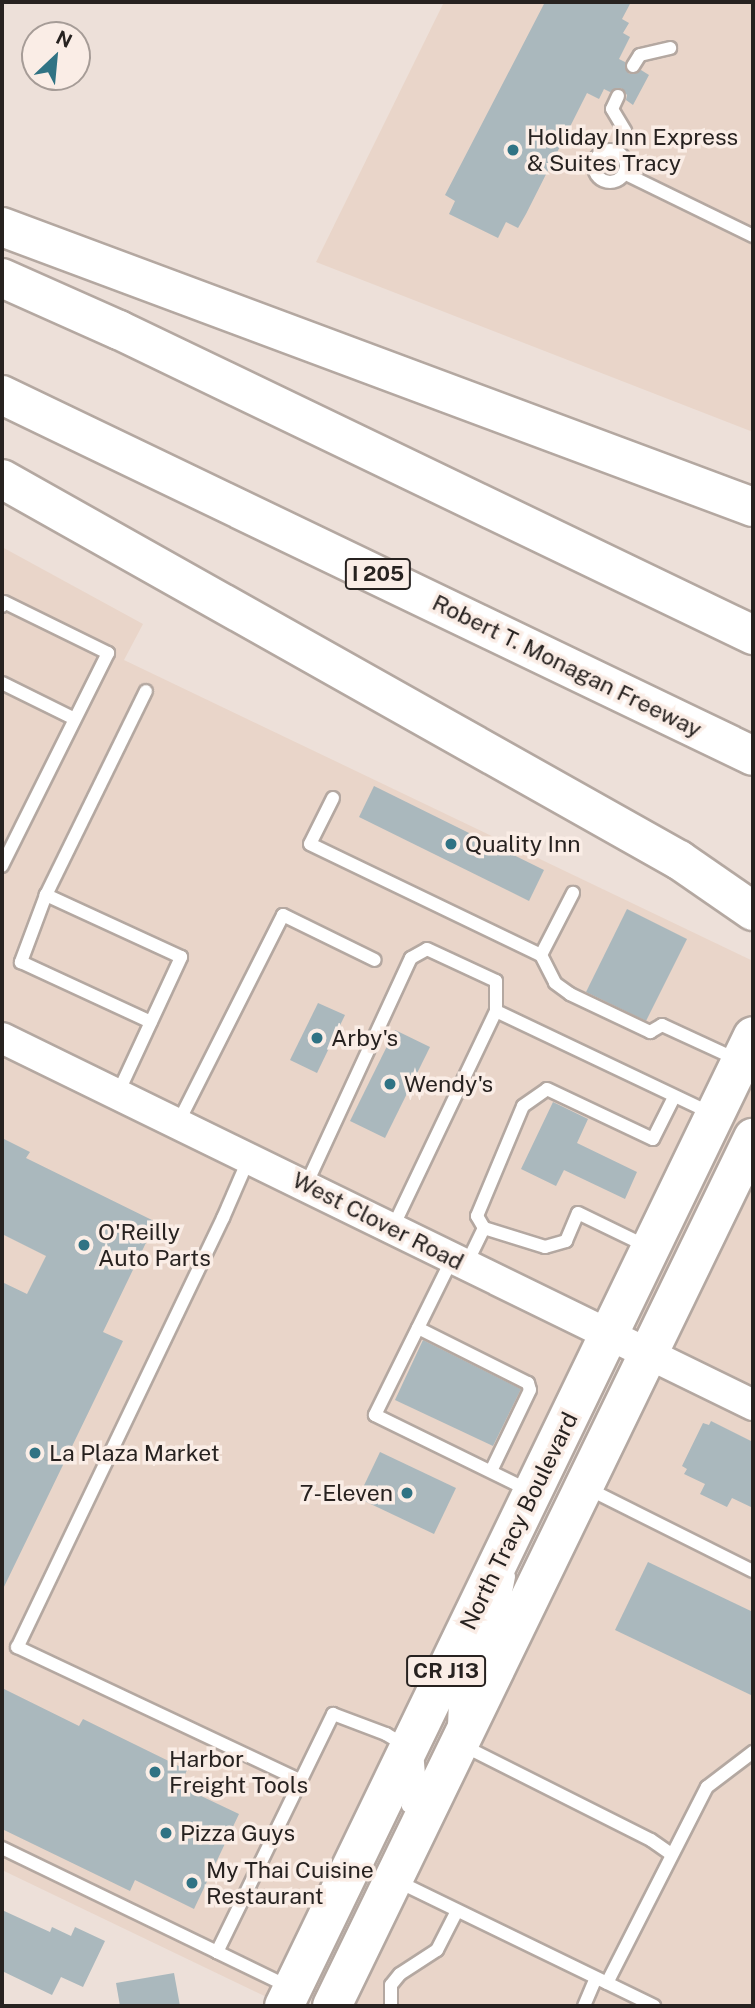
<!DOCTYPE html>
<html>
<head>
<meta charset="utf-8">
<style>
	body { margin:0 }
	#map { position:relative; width:755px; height:2008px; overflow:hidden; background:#ede0d9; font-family:"Public Sans",sans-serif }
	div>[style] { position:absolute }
	.built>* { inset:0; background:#e9d5c9 }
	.building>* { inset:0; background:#aab8bd }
	.roads { filter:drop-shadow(2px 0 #b4a8a1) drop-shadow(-2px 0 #b4a8a1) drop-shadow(0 2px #b4a8a1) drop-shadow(0 -2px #b4a8a1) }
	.service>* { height:12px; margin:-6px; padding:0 6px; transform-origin:6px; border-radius:6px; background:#fff }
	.service>.ring { margin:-6px; padding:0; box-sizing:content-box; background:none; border:12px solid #fff; border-radius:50% }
	.tertiary>* { height:30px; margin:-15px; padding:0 15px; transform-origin:15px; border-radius:15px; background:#fff }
	.primary>* { height:38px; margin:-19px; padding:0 19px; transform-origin:19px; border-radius:19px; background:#fff }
	.motorway>* { height:38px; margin:-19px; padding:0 19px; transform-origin:19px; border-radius:19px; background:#fff }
	.dots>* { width:19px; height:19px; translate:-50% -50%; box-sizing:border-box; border:4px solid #faede6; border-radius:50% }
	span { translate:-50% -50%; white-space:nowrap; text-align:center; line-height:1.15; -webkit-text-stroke:7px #faede6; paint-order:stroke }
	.shield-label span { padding:2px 5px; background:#faede6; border:2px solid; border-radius:5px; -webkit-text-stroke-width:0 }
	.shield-label { font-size:21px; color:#272220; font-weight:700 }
	.poi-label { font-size:23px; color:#272220 }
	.left { translate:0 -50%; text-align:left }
	.right { translate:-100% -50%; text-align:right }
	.street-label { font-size:23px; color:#272220 }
	.frame { position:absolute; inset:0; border:4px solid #272220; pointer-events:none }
	.north { position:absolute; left:21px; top:21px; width:70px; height:70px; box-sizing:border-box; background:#faede6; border:2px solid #a69c97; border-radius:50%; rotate:26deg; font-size:19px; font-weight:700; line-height:28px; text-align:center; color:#272220 }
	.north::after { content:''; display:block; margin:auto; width:24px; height:32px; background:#307384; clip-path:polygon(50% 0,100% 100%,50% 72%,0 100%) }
</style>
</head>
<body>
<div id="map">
	<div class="built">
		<i style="clip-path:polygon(444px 2px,753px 2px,753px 432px,316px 262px)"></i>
		<i style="clip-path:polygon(2px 547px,143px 624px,124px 660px,753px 961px,753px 2006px,341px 2006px,654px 1364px,591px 1338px,275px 2001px,2px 1870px)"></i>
	</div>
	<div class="building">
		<i style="clip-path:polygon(545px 2px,631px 2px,622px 19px,629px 23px,623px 33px,630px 37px,619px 59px,625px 62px,629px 74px,641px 70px,649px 75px,633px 105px,626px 100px,627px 95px,621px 88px,610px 92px,604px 89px,599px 99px,587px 93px,526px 214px,518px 228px,506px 222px,498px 238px,449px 214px,455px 201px,445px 195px)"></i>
		<i style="clip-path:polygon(374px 786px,544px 870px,529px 901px,359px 817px)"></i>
		<i style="clip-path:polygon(627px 909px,687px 939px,646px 1021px,586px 992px)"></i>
		<i style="clip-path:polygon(318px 1003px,345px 1015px,317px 1073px,290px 1060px)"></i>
		<i style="clip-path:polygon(395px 1030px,430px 1047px,385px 1138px,350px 1121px)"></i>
		<i style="clip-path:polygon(553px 1102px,588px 1119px,577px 1143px,637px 1172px,625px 1199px,564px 1170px,556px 1186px,521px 1169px)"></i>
		<i style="clip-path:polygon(2px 1138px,30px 1152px,26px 1158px,156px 1222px,103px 1332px,123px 1341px,2px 1591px,2px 1282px,27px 1294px,46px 1256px,2px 1234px)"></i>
		<i style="clip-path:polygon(423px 1340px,521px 1389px,493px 1446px,395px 1400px)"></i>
		<i style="clip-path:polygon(711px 1421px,753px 1442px,753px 1508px,732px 1498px,727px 1507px,700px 1494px,705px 1484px,684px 1474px,687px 1469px,682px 1466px,703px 1423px,709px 1425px)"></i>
		<i style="clip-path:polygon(380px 1452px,456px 1488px,434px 1534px,358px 1498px)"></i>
		<i style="clip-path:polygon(648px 1562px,753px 1612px,753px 1696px,615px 1630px)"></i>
		<i style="clip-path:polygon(2px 1688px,79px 1726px,83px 1719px,187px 1770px,180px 1786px,239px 1814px,194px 1909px,135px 1880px,130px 1891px,2px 1829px)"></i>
		<i style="clip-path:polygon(2px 1910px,50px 1932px,52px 1927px,71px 1936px,75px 1927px,105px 1941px,83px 1987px,61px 1977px,52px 1995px,2px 1971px)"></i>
		<i style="clip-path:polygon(174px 1973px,180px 2006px,120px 2006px,116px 1983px)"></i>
	</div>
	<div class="roads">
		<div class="service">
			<i style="left:633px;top:66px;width:13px;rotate:-58deg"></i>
			<i style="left:640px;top:55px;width:31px;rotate:-13deg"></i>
			<i style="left:618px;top:96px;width:14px;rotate:115deg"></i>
			<i style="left:612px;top:109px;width:26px;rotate:59deg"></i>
			<i class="ring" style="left:594px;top:150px;width:20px;height:20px"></i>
			<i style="left:624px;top:173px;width:144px;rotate:26deg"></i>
			<i style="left:2px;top:606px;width:4px;rotate:-63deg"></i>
			<i style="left:4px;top:602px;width:116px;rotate:26.1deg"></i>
			<i style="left:108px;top:653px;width:238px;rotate:116.5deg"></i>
			<i style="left:2px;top:683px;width:81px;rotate:26.3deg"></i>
			<i style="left:333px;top:798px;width:51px;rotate:116.6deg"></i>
			<i style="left:310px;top:844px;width:256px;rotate:25.7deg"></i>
			<i style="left:541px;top:955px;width:31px;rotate:63deg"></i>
			<i style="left:555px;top:983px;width:19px;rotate:36deg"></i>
			<i style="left:570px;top:994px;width:89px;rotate:25.4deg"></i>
			<i style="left:650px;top:1032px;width:14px;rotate:-30deg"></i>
			<i style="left:662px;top:1025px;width:81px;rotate:24.7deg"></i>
			<i style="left:46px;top:895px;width:72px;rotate:110.5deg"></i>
			<i style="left:21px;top:962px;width:143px;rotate:24.8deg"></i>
			<i style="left:541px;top:955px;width:70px;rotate:-62.7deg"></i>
			<i style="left:496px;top:1011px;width:238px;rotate:25.4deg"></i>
			<i style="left:118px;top:1093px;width:150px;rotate:-65.1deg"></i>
			<i style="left:181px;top:957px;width:149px;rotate:-155.3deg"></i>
			<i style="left:46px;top:895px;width:227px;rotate:-63.9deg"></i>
			<i style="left:178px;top:1123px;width:233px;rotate:-63.2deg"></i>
			<i style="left:283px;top:915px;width:102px;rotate:26.1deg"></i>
			<i style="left:249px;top:1158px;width:65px;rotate:113.4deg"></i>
			<i style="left:223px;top:1218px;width:476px;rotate:115.6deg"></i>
			<i style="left:17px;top:1647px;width:313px;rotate:25.2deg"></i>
			<i style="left:306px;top:1185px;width:250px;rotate:-65.2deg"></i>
			<i style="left:411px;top:958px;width:18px;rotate:-29deg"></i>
			<i style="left:427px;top:949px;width:76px;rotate:24.9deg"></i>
			<i style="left:496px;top:981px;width:30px;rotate:90deg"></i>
			<i style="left:496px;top:1011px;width:239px;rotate:115.5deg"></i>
			<i style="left:484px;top:1228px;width:64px;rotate:17.3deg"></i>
			<i style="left:545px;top:1247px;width:22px;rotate:-16deg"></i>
			<i style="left:566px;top:1241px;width:30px;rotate:-67deg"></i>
			<i style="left:578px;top:1213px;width:76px;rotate:25.9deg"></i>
			<i style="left:452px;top:1259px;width:174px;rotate:116.3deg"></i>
			<i style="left:375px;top:1415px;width:173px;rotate:26.1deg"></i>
			<i style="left:466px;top:1265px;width:41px;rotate:-64.1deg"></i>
			<i style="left:484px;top:1228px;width:14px;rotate:-120deg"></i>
			<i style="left:477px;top:1216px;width:119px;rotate:-67.3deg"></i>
			<i style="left:523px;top:1106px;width:29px;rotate:-35deg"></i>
			<i style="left:547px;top:1089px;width:117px;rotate:25.3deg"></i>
			<i style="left:653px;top:1139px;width:47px;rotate:-63.4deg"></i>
			<i style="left:418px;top:1328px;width:123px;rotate:26.6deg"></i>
			<i style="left:528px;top:1383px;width:7px;rotate:74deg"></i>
			<i style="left:530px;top:1390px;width:90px;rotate:115.7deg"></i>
			<i style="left:589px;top:1489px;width:183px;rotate:26.6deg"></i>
			<i style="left:454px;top:1728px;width:26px;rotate:-88deg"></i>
			<i style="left:455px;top:1702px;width:121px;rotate:-65.1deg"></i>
			<i style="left:506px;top:1592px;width:16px;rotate:-79deg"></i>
			<i style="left:464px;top:1746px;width:209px;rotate:26.7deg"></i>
			<i style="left:651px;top:1840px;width:24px;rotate:35deg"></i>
			<i style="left:2px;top:1848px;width:239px;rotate:25.8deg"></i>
			<i style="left:217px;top:1952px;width:265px;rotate:-64deg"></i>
			<i style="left:333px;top:1714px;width:57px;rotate:20.7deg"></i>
			<i style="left:386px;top:1734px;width:27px;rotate:31deg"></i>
			<i style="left:409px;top:1748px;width:17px;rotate:59deg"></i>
			<i style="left:418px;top:1763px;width:11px;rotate:85deg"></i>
			<i style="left:419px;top:1774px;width:34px;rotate:109deg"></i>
			<i style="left:397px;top:1881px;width:286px;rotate:25.9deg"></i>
			<i style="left:217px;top:1952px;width:80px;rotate:25.9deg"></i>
			<i style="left:607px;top:1983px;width:220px;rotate:-63deg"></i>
			<i style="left:707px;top:1787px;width:58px;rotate:-37.3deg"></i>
			<i style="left:391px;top:2006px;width:21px;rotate:-90deg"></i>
			<i style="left:391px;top:1985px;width:14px;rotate:-51deg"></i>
			<i style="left:400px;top:1974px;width:44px;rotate:-33deg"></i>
			<i style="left:437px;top:1950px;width:44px;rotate:-62.9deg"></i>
			<i style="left:584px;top:2006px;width:30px;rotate:-67deg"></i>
		</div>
		<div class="tertiary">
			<i style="left:2px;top:1038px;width:836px;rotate:26.04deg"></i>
		</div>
		<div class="primary">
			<i style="left:284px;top:2006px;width:1077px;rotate:-64.2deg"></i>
			<i style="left:332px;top:2006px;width:965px;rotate:-64.13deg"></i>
		</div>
		<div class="motorway">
			<i style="left:2px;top:227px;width:801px;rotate:20.45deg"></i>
			<i style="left:2px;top:278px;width:128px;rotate:24deg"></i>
			<i style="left:119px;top:330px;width:704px;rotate:25.69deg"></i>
			<i style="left:2px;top:395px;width:833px;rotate:25.67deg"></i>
			<i style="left:2px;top:479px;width:777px;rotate:29.37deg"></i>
			<i style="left:679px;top:860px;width:90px;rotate:34.6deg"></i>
		</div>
	</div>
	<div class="dots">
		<i style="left:513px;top:150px;background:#307384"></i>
		<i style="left:451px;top:844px;background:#307384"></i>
		<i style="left:317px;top:1038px;background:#307384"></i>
		<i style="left:390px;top:1084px;background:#307384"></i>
		<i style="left:84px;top:1245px;background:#307384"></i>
		<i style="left:35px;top:1453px;background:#307384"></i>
		<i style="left:407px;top:1493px;background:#307384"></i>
		<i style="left:155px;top:1772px;background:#307384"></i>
		<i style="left:166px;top:1833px;background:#307384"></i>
		<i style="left:192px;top:1883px;background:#307384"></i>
	</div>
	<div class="shield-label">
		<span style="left:378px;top:574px">I 205</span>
		<span style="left:446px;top:1671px">CR J13</span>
	</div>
	<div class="poi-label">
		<span class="left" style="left:527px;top:150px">Holiday Inn Express<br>&amp; Suites Tracy</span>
		<span class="left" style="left:465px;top:844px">Quality Inn</span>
		<span class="left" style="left:331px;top:1038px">Arby's</span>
		<span class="left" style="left:404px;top:1084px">Wendy's</span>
		<span class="left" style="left:98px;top:1245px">O'Reilly<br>Auto Parts</span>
		<span class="left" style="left:49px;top:1453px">La Plaza Market</span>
		<span class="right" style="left:393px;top:1493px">7-Eleven</span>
		<span class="left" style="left:169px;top:1772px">Harbor<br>Freight Tools</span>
		<span class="left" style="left:180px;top:1833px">Pizza Guys</span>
		<span class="left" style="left:206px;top:1883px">My Thai Cuisine<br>Restaurant</span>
	</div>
	<div class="street-label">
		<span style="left:567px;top:666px;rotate:26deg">Robert T. Monagan Freeway</span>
		<span style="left:378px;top:1221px;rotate:27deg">West Clover Road</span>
		<span style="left:519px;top:1521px;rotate:-64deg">North Tracy Boulevard</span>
	</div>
	<div class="frame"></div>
	<div class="north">N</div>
</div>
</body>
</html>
